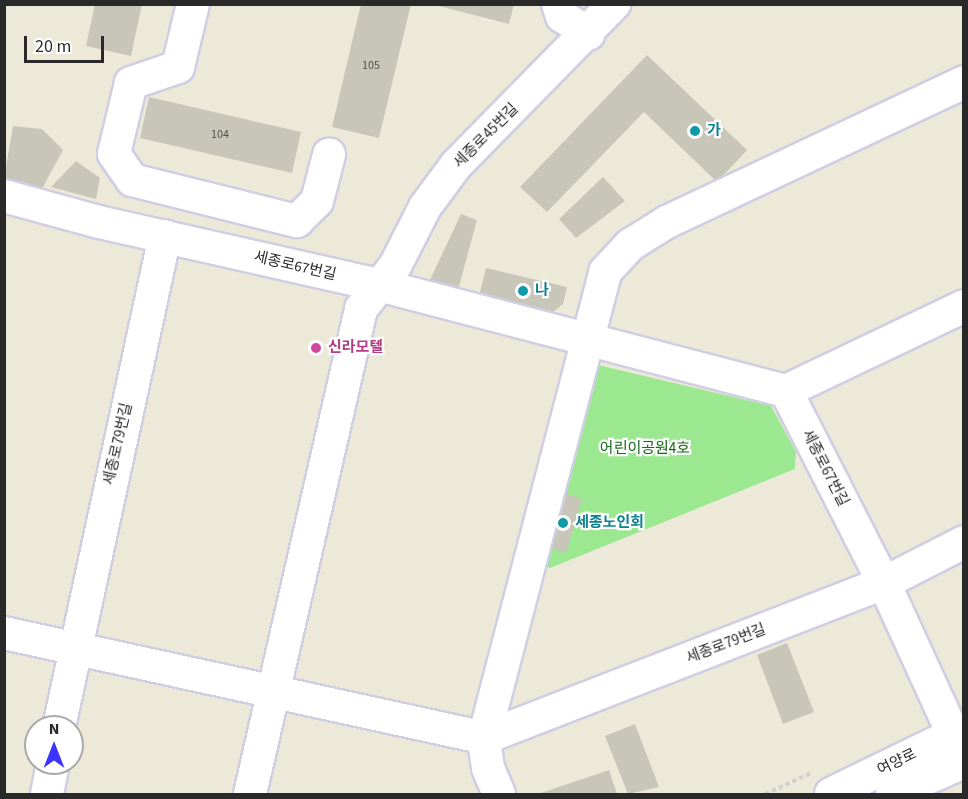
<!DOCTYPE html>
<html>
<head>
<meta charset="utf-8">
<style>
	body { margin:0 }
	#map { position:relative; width:968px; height:799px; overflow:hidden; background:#ede9d9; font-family:"Source Sans 3","Noto Sans KR",sans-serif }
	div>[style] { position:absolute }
	.green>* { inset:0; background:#9be891 }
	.building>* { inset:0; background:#c8c5b9 }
	.path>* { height:4px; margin-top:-2px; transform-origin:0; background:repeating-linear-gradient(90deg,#d0d0d0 0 4.5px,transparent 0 7.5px) }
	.roads { filter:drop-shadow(2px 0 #cfcee3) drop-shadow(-2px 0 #cfcee3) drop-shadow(0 2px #cfcee3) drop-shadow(0 -2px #cfcee3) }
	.minor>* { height:32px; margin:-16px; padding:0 16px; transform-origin:16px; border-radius:16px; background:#fff }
	.dots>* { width:16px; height:16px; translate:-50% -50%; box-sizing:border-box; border:3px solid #fff; border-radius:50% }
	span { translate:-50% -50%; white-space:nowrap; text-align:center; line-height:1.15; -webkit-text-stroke:4.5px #fff; paint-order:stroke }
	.number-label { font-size:12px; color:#51504d }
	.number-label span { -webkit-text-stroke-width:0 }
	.culture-label { font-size:15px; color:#0d838f; font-weight:700 }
	.left { translate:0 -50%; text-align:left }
	.street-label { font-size:15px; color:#292929 }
	.hotel-label { font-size:15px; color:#b23c85; font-weight:700 }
	.park-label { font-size:15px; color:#146b15 }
	.frame { position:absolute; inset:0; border:6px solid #292929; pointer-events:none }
	.north { position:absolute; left:24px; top:715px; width:60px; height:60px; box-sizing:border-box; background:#fff; border:2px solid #a9a9a9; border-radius:50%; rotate:0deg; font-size:16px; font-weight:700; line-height:24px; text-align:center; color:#292929 }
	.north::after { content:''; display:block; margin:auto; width:21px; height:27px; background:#3c34ff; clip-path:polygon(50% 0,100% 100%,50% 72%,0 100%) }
	.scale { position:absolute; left:24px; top:36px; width:80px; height:27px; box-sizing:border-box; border:3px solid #292929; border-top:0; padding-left:8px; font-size:18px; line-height:21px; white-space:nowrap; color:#292929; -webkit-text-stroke:4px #fff; paint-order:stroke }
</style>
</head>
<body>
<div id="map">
	<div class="green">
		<i style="clip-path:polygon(598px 365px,771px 406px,796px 452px,795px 469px,550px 568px,543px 565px,591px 373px)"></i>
	</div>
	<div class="building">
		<i style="clip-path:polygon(95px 4px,142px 4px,131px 56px,86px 46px)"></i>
		<i style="clip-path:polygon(361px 4px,411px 4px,379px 138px,332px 127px)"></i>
		<i style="clip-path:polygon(431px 4px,514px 4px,509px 24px)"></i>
		<i style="clip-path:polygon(647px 55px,747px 150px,717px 182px,644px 112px,547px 212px,520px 187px)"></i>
		<i style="clip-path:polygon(149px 97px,301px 132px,292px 173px,140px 138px)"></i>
		<i style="clip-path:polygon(13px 126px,42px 129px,63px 150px,42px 189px,4px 179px)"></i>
		<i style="clip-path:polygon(76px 161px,100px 178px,96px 199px,51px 187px)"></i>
		<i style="clip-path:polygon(603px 177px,625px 201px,576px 238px,559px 219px)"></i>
		<i style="clip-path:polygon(461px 214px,477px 220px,458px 290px,429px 282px)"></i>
		<i style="clip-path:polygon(486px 268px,567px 287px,563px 304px,552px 313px,479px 296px)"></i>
		<i style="clip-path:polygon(561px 492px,582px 499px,566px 553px,545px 546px)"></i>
		<i style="clip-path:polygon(787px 643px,814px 712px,783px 724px,757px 655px)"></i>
		<i style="clip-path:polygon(635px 724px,659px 787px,628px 794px,605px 736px)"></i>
		<i style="clip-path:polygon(609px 770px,617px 794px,538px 794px)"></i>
	</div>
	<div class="path">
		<i style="left:765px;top:794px;width:51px;rotate:-24.5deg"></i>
	</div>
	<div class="roads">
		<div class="minor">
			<i style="left:193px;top:4px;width:65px;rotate:103.4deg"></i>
			<i style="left:178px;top:67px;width:50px;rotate:161.2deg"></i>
			<i style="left:131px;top:83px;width:73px;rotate:103.5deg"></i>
			<i style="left:114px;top:154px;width:32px;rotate:55deg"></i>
			<i style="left:132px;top:180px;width:170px;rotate:14deg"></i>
			<i style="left:297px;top:221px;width:28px;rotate:-45deg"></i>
			<i style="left:317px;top:201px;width:48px;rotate:-75.4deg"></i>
			<i style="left:558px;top:4px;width:13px;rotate:72deg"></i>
			<i style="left:562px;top:16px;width:32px;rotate:34deg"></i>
			<i style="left:4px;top:196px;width:98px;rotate:15.3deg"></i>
			<i style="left:99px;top:222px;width:287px;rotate:12.7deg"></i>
			<i style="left:379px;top:285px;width:421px;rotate:14.6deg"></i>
			<i style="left:786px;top:391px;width:216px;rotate:63deg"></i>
			<i style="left:884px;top:583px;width:166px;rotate:65.4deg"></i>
			<i style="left:786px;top:391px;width:197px;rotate:-25.5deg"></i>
			<i style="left:4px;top:633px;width:491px;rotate:12.3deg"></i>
			<i style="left:484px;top:738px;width:429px;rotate:-21.2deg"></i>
			<i style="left:884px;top:583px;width:90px;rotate:-27.1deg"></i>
			<i style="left:59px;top:727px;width:502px;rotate:-77.82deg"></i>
			<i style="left:47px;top:794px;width:32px;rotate:-79deg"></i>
			<i style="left:250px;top:794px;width:498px;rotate:-77.1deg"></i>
			<i style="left:361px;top:309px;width:55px;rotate:-51.7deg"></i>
			<i style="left:395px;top:266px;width:66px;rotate:-63deg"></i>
			<i style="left:425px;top:207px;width:52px;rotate:-53.6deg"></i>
			<i style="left:456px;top:165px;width:226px;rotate:-45.5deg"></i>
			<i style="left:499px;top:794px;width:28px;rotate:-113deg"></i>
			<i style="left:488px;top:768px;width:30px;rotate:-98deg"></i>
			<i style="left:484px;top:738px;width:481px;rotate:-75.4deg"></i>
			<i style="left:605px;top:272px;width:37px;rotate:-47deg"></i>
			<i style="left:630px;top:245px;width:44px;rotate:-31.9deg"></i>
			<i style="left:667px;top:222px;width:328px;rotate:-25.2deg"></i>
			<i style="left:831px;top:794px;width:148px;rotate:-26deg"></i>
			<i style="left:892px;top:794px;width:79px;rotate:-24deg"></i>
		</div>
	</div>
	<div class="dots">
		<i style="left:695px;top:131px;background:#0f9aa8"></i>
		<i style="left:523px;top:291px;background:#0f9aa8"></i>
		<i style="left:316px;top:348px;background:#d1479c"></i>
		<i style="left:563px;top:523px;background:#0f9aa8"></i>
	</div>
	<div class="number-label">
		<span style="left:371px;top:66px">105</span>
		<span style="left:220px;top:135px">104</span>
	</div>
	<div class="culture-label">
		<span class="left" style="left:707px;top:131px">가</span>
		<span class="left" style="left:535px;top:291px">나</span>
		<span class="left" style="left:575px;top:523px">세종노인회</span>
	</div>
	<div class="street-label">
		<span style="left:486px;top:136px;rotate:-45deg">세종로45번길</span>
		<span style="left:295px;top:266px;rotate:13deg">세종로67번길</span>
		<span style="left:118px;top:444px;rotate:-77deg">세종로79번길</span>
		<span style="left:825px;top:468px;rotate:63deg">세종로67번길</span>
		<span style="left:726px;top:644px;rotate:-21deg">세종로79번길</span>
		<span style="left:897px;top:762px;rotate:-26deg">여양로</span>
	</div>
	<div class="hotel-label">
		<span class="left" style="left:328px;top:348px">신라모텔</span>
	</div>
	<div class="park-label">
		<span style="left:645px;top:449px">어린이공원4호</span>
	</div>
	<div class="frame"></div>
	<div class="north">N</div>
	<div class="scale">20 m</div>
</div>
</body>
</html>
